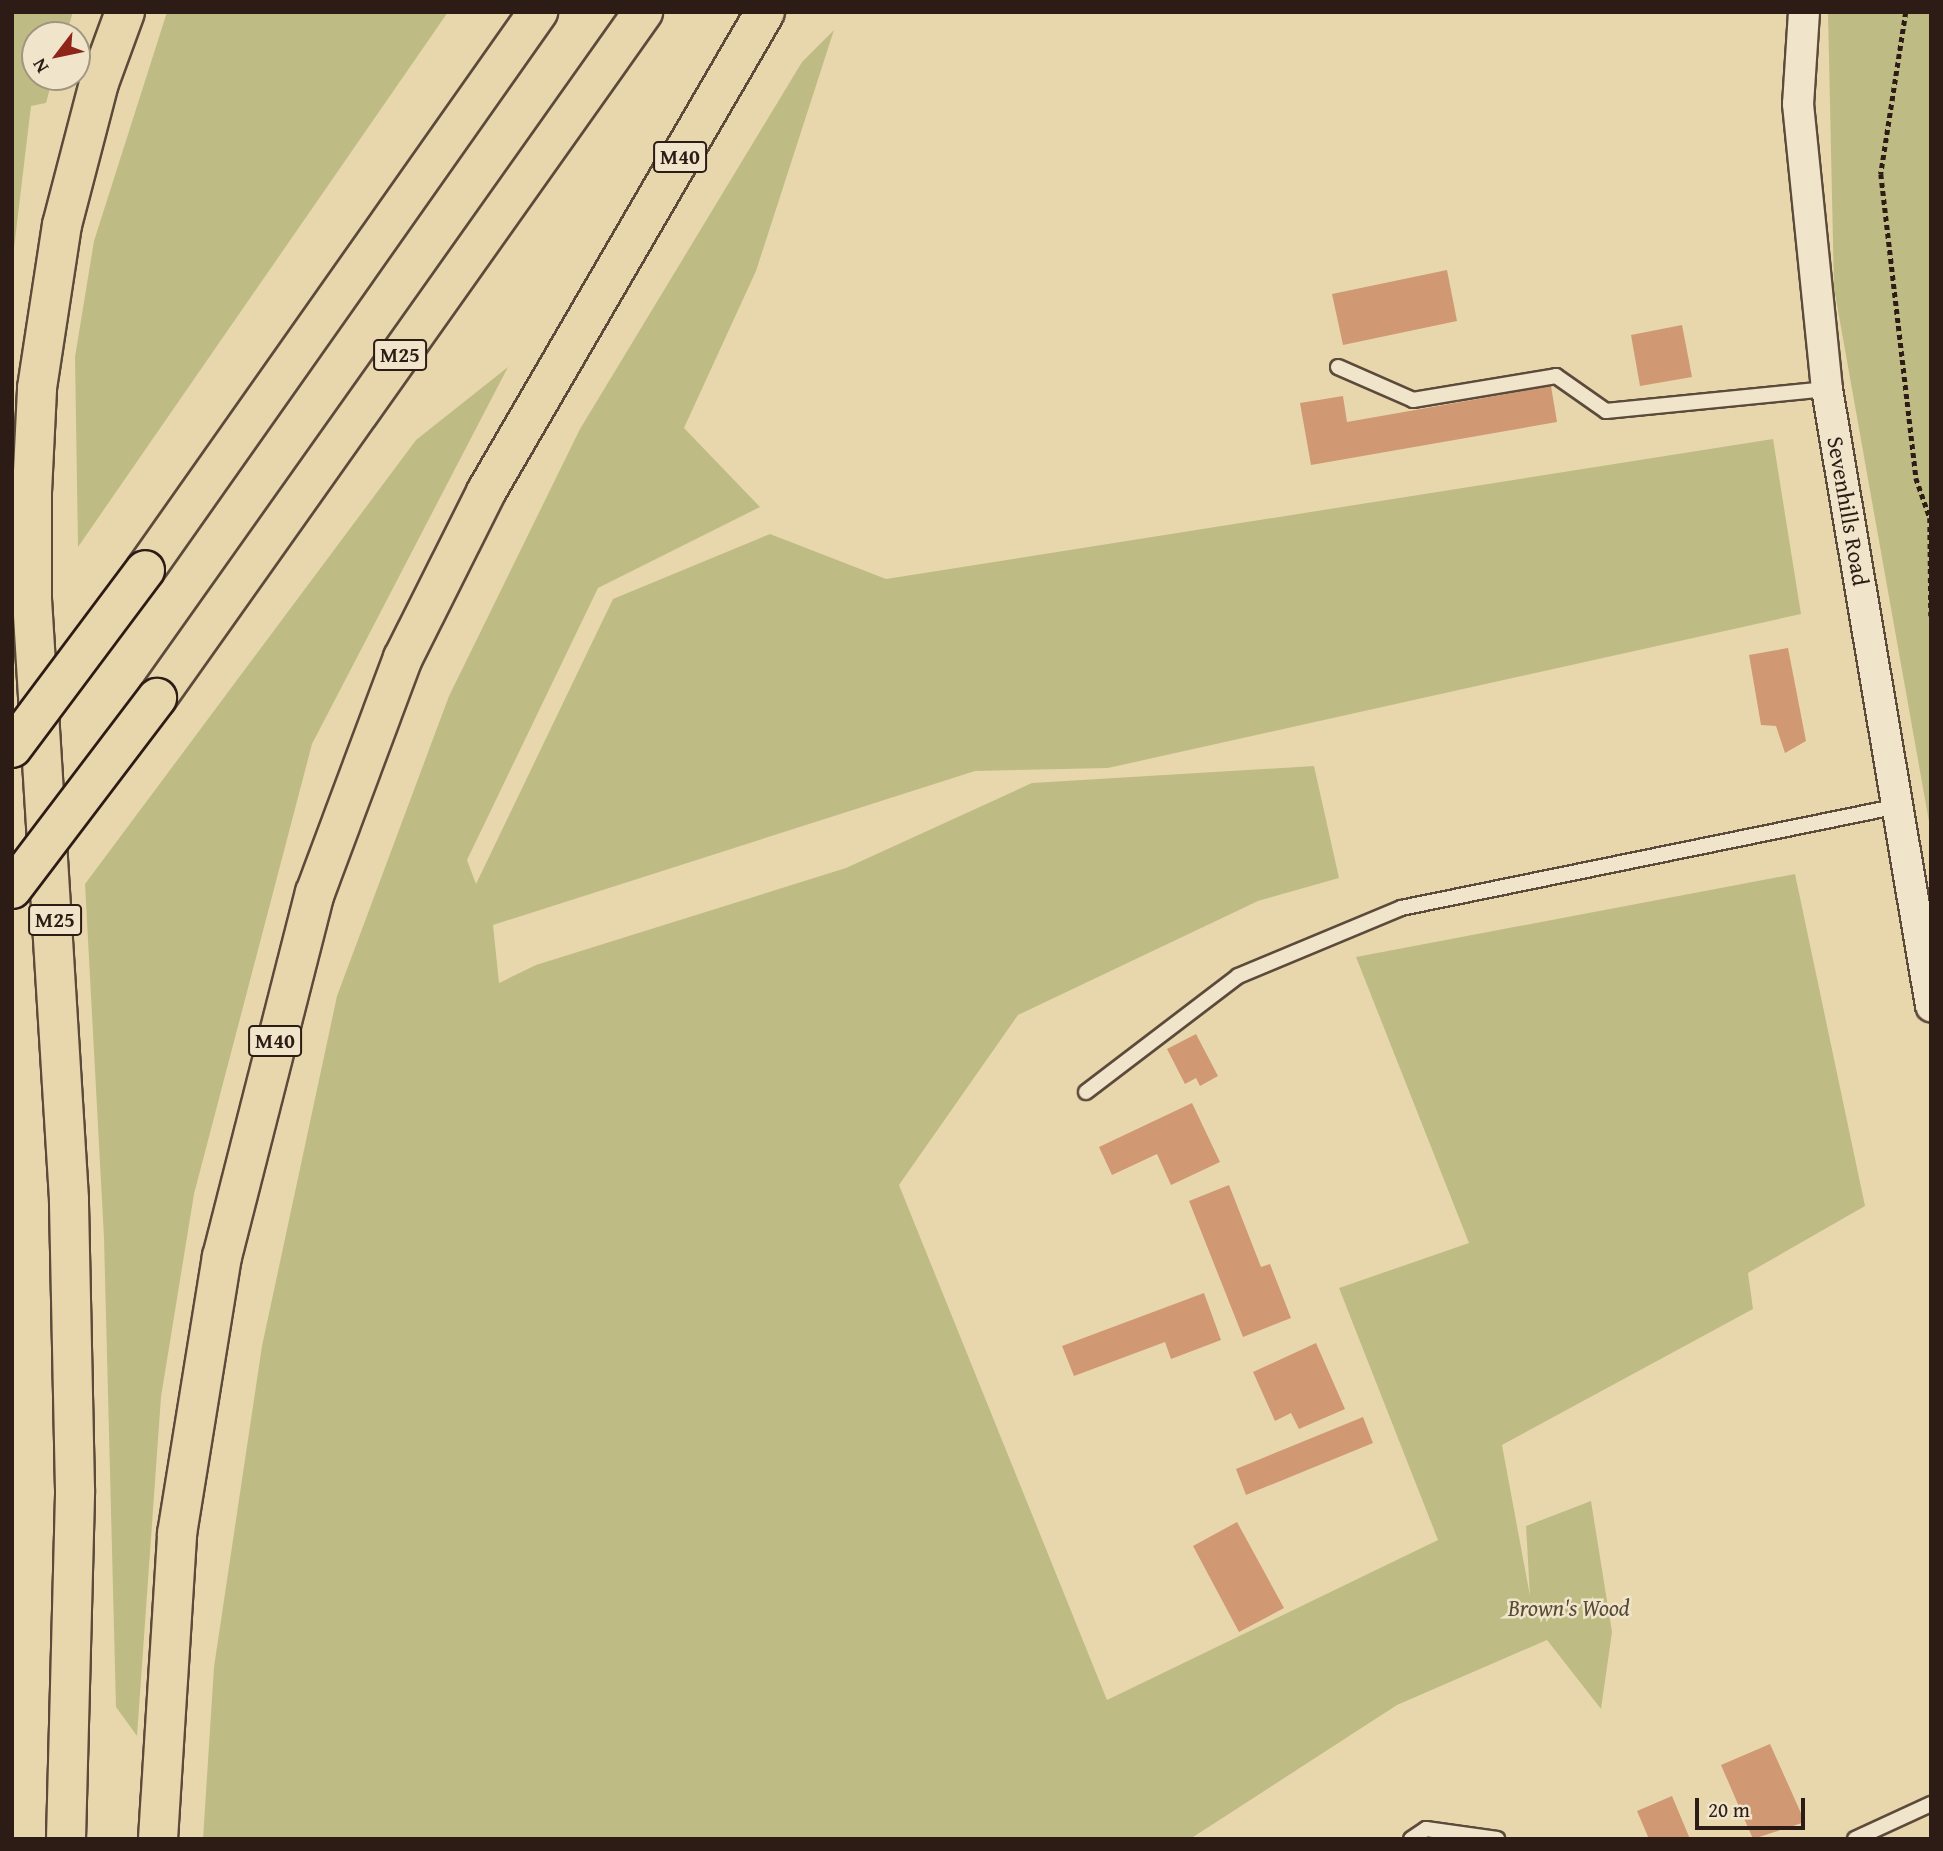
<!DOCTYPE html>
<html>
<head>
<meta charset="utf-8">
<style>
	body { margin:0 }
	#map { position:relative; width:1943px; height:1851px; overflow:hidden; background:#e8d7ad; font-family:"Gentium Book Plus",serif }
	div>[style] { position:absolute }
	.green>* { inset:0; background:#bebc84 }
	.building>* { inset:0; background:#d19874 }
	.path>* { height:4.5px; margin-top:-2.25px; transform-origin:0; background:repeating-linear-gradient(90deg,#2d1b15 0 5px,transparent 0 8.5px) }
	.roads { filter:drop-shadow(2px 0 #5c4a3b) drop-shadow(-2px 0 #5c4a3b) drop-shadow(0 2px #5c4a3b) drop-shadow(0 -2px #5c4a3b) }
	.service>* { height:14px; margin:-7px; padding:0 7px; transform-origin:7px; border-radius:7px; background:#f0e5ca }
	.minor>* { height:30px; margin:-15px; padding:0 15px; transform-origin:15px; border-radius:15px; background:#f0e5ca }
	.motorway>* { height:38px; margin:-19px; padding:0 19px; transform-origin:19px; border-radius:19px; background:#e8d7ad }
	.bridges { filter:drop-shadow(2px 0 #2d1b15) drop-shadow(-2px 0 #2d1b15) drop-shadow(0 2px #2d1b15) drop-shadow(0 -2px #2d1b15) }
	.motorway-bridge>* { height:38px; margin:-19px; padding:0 19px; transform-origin:19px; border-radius:19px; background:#e8d7ad }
	span { translate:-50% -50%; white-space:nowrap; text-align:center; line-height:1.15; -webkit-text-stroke:5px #f0e5ca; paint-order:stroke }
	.shield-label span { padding:2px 5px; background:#f0e5ca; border:2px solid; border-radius:5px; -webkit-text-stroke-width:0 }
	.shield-label { font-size:21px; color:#2d1b15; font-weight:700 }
	.street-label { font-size:23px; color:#2d1b15 }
	.park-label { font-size:23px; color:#584b36; font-style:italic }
	.frame { position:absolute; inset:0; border:14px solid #2d1b15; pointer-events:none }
	.north { position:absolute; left:21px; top:21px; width:70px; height:70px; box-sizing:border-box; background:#f0e5ca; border:2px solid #a29482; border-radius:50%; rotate:238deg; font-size:19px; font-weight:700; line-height:28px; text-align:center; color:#2d1b15 }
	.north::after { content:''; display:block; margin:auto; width:24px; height:32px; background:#8f2418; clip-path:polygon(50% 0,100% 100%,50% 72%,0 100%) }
	.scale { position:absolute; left:1695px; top:1798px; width:110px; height:32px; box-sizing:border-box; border:4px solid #2d1b15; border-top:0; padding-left:9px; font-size:21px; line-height:24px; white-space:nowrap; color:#2d1b15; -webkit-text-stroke:5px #f0e5ca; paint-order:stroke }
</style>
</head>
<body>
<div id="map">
	<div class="green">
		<i style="clip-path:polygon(12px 12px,73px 12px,66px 35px,35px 35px,35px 77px,53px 77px,46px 103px,31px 106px,12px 265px)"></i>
		<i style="clip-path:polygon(167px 12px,448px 12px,78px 547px,75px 357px,94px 241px)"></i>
		<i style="clip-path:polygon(1828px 12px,1931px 12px,1931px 833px,1834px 288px)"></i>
		<i style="clip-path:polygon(834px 30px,756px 271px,684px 428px,760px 507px,598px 588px,467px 860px,476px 884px,613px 599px,770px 534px,886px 579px,1773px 439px,1801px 614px,1108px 768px,975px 771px,493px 925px,499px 983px,536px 965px,846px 868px,1032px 783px,1314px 766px,1339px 878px,1258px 901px,1018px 1015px,899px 1185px,1107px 1700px,1438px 1540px,1339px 1288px,1469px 1243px,1356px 957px,1795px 874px,1865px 1206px,1748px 1273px,1753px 1309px,1502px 1445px,1530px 1596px,1526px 1526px,1591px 1501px,1612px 1632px,1601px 1709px,1547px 1640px,1397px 1705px,1190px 1839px,203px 1839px,214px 1667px,262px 1346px,337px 996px,449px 696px,580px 429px,802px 62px)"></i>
		<i style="clip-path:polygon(508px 367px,312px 744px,194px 1194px,161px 1397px,137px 1736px,116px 1707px,104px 1238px,85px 884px,416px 440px)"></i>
	</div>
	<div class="building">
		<i style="clip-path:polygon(1447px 270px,1457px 321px,1343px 345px,1332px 294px)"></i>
		<i style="clip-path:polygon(1682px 325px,1692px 377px,1640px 386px,1631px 335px)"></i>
		<i style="clip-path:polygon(1551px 386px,1557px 422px,1311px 465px,1300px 403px,1343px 396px,1347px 422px)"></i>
		<i style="clip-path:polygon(1788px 648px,1806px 741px,1785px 753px,1776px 726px,1761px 725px,1749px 655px)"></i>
		<i style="clip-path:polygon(1196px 1034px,1218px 1076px,1200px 1086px,1196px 1078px,1185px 1084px,1167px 1049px)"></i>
		<i style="clip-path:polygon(1192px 1103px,1220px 1162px,1171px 1185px,1157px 1154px,1112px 1175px,1099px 1147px)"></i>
		<i style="clip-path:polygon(1229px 1185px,1261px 1267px,1270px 1264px,1291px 1318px,1243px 1337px,1189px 1201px)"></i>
		<i style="clip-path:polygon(1204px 1293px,1221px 1340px,1171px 1359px,1165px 1342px,1074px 1376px,1062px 1346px)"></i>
		<i style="clip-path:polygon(1316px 1343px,1345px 1409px,1299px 1429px,1291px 1413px,1275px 1421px,1253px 1372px)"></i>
		<i style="clip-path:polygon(1363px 1417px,1373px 1443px,1246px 1495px,1236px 1469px)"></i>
		<i style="clip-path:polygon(1237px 1522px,1284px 1608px,1239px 1632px,1193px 1546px)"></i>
		<i style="clip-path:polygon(1770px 1744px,1805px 1822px,1753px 1839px,1721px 1765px)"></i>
		<i style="clip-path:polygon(1672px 1796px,1690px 1839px,1649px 1839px,1637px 1811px)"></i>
	</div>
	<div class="path">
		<i style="left:1906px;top:12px;width:164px;rotate:98.8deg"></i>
		<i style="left:1881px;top:174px;width:306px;rotate:83.4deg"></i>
		<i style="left:1916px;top:478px;width:42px;rotate:70.7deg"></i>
		<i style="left:1930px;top:518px;width:98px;rotate:89.4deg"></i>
	</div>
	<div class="roads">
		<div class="service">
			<i style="left:1338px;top:367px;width:82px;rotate:23.7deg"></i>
			<i style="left:1413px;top:400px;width:145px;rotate:-9.5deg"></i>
			<i style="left:1556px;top:376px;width:61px;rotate:35deg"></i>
			<i style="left:1606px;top:411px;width:222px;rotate:-5.7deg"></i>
			<i style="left:1086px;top:1092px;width:191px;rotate:-37.3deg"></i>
			<i style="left:1238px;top:976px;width:177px;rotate:-22.6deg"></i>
			<i style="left:1401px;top:908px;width:508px;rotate:-11.58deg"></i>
			<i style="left:1411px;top:1839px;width:18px;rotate:-34deg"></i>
			<i style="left:1426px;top:1829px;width:72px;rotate:8deg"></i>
			<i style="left:1855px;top:1839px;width:84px;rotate:-24.7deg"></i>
		</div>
		<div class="minor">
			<i style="left:1804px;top:12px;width:92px;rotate:93.7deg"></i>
			<i style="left:1798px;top:104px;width:286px;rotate:84.2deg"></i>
			<i style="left:1827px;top:389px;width:626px;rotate:80.43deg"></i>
		</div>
		<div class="motorway">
			<i style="left:145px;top:570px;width:683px;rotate:-54.84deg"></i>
			<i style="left:157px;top:698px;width:841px;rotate:-54.68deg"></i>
			<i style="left:66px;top:1839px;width:349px;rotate:-88.5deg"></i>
			<i style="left:75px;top:1490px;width:291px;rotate:-91.2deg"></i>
			<i style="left:69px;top:1199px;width:601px;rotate:-93.53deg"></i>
			<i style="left:32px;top:599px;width:107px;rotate:-90deg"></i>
			<i style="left:32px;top:492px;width:104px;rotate:-87.2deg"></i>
			<i style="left:37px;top:388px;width:165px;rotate:-81.3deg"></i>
			<i style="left:62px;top:225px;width:147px;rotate:-75.4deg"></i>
			<i style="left:99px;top:83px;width:76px;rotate:-69.9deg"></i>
			<i style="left:158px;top:1839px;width:306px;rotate:-86.4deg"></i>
			<i style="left:177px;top:1534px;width:281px;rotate:-80.8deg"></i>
			<i style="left:222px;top:1257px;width:376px;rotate:-75.7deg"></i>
			<i style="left:315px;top:893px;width:251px;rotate:-69.5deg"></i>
			<i style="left:403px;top:658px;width:186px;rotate:-63.4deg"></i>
			<i style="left:486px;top:492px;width:555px;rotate:-59.83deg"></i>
		</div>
	</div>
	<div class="bridges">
		<div class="motorway-bridge">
			<i style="left:12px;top:748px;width:222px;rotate:-53.2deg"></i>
			<i style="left:12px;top:889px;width:240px;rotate:-52.8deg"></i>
		</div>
	</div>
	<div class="shield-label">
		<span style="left:680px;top:157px">M40</span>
		<span style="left:400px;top:355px">M25</span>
		<span style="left:55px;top:920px">M25</span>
		<span style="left:275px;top:1041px">M40</span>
	</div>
	<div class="street-label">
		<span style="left:1848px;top:511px;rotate:80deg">Sevenhills Road</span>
	</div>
	<div class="park-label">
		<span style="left:1569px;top:1608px">Brown's Wood</span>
	</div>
	<div class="frame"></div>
	<div class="north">N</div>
	<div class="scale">20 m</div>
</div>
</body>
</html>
